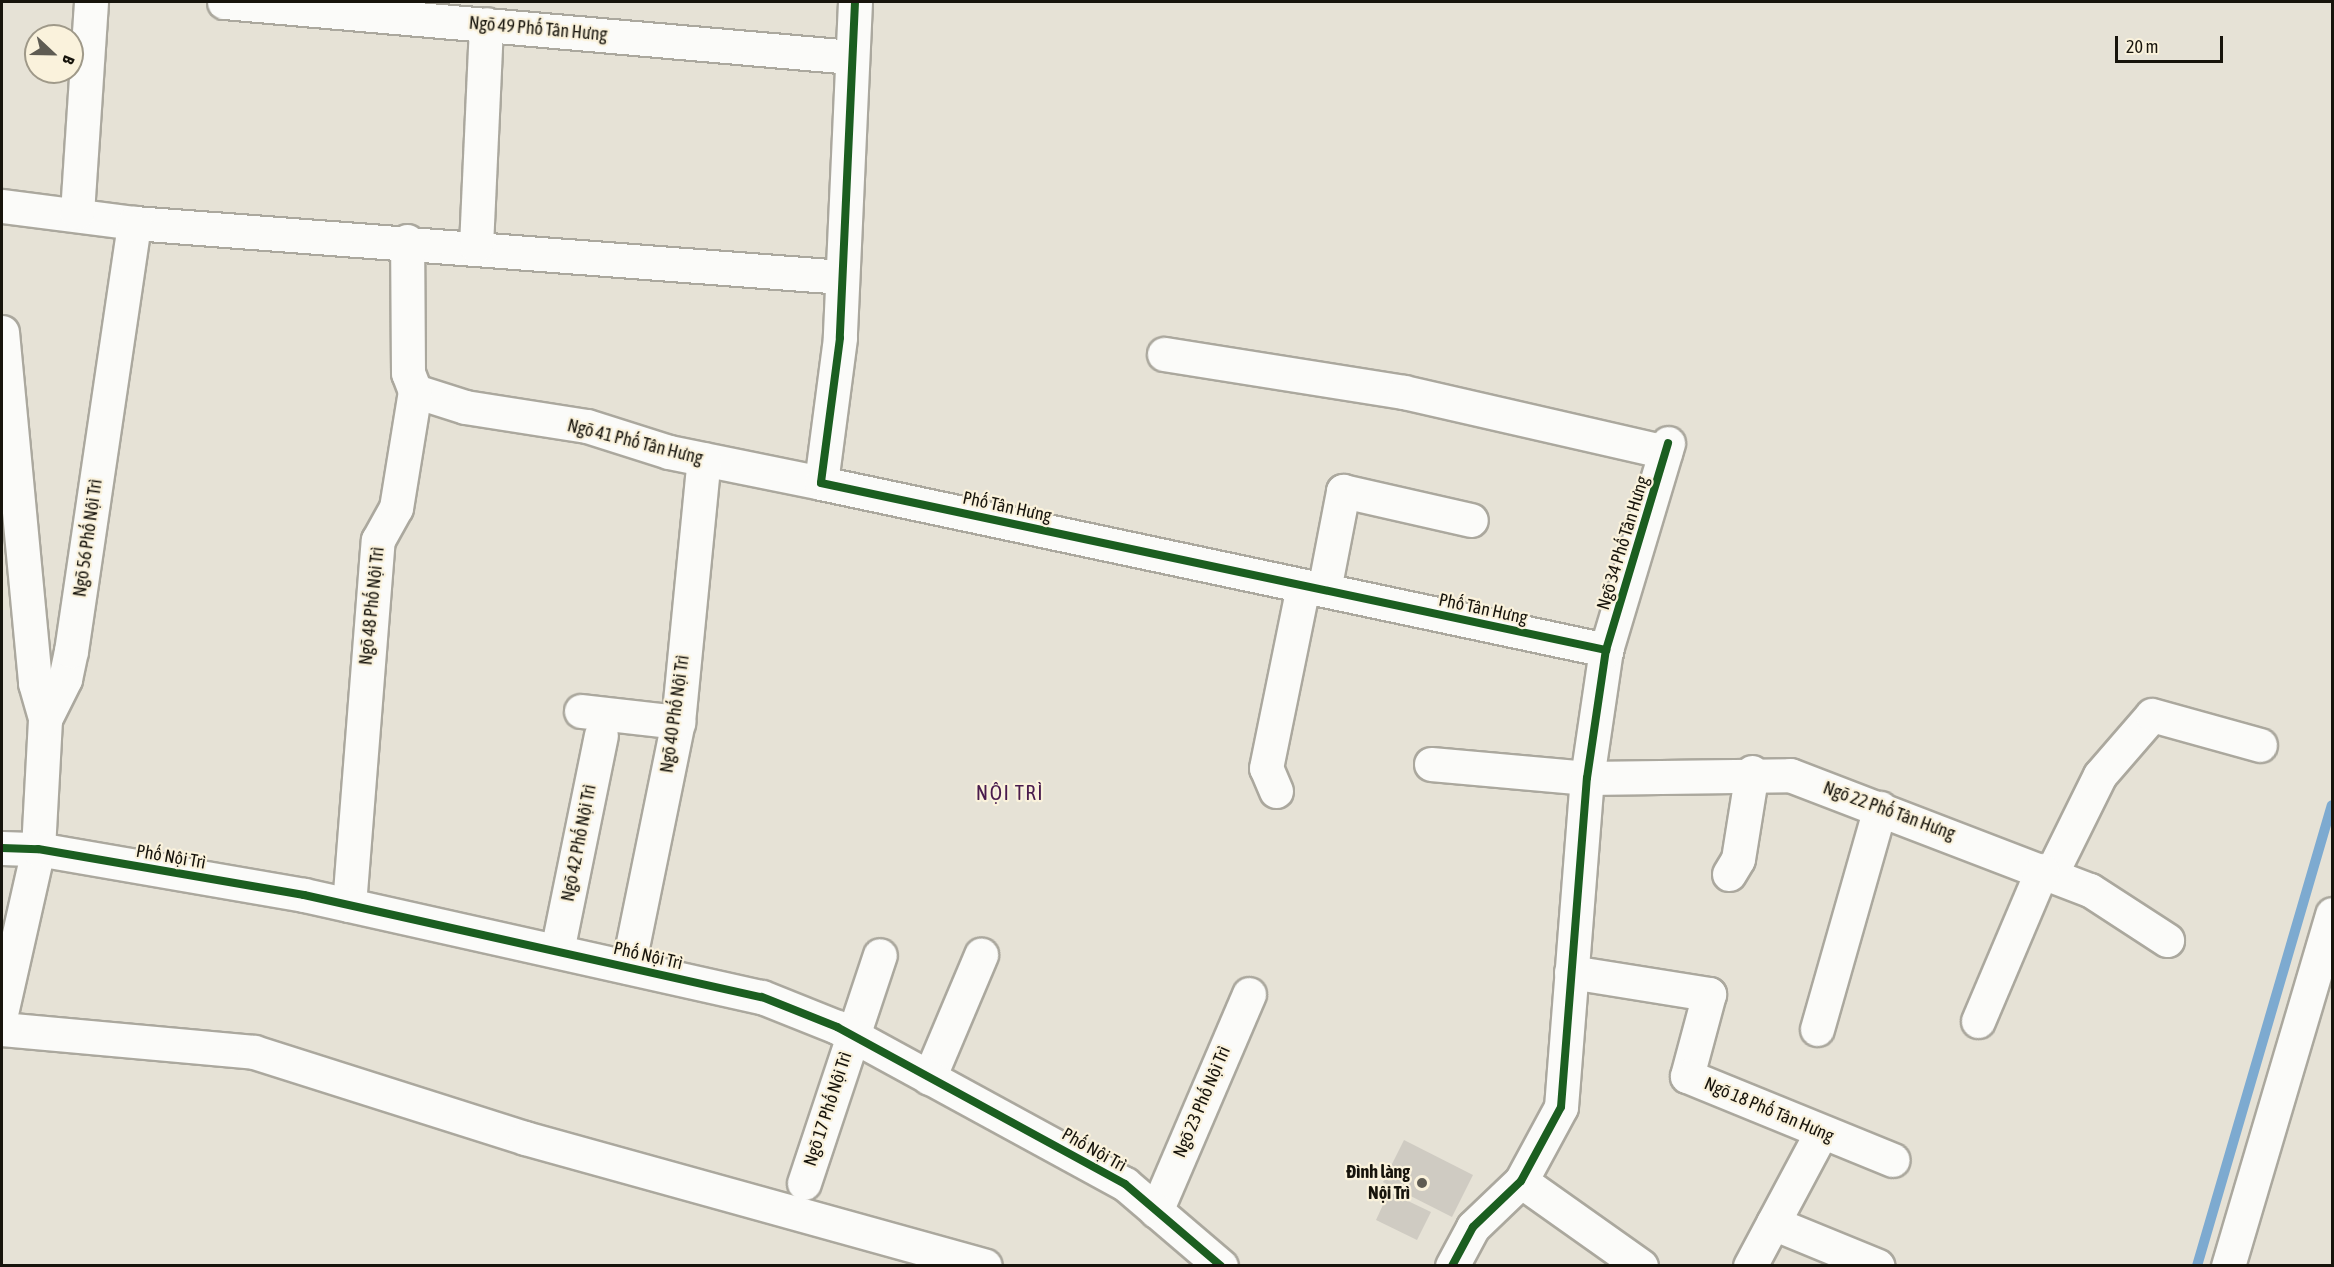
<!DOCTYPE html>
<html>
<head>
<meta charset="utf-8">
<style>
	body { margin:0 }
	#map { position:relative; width:2334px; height:1267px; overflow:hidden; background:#e6e2d6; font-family:"Asap Condensed",sans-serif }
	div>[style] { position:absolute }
	.stream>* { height:10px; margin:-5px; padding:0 5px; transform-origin:5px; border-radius:5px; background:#7daad0 }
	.building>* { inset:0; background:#cfcbc2 }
	.roads { filter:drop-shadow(2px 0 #aba89e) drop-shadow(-2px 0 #aba89e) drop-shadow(0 2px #aba89e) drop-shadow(0 -2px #aba89e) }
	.minor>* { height:33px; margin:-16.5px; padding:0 16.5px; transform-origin:16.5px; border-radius:16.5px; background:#fbfbf9 }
	.tertiary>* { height:33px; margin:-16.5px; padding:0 16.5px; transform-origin:16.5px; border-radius:16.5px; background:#fbfbf9 }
	.cycleway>* { height:8px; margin:-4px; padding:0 4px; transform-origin:4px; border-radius:4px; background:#1b5e20 }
	.dots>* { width:16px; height:16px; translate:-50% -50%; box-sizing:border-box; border:3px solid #faf2dc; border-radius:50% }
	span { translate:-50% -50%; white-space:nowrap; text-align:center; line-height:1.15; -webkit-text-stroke:4.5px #faf2dc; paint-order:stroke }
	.street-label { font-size:18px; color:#17140c }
	.poi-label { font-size:18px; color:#17140c; font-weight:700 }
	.right { translate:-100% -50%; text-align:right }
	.quarter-label { font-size:21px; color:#491b4d; letter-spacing:1.5px }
	.frame { position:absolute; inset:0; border:3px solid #17140c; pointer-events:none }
	.north { position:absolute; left:24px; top:24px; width:60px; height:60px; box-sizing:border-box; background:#faf2dc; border:2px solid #9f9989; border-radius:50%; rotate:112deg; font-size:16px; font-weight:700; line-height:24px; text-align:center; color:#17140c }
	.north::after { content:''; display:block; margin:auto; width:21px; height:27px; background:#5f5c53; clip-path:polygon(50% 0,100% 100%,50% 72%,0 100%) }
	.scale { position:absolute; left:2115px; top:36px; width:108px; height:27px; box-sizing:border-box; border:3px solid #17140c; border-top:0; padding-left:8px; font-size:18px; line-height:21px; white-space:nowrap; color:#17140c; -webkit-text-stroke:4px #faf2dc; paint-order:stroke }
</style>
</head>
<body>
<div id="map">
	<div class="stream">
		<i style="left:2197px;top:1266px;width:480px;rotate:-73.7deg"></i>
	</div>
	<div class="building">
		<i style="clip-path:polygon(1404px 1140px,1473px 1175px,1452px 1217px,1383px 1182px)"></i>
		<i style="clip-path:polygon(1389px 1192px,1431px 1212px,1417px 1240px,1376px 1220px)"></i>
	</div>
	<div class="roads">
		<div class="minor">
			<i style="left:224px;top:2px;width:630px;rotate:5.01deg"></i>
			<i style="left:2px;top:206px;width:133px;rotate:7.3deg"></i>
			<i style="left:134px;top:223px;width:710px;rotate:4.36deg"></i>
			<i style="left:77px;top:213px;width:211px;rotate:-86.2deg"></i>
			<i style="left:476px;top:246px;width:222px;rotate:-87.4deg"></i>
			<i style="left:2px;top:332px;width:353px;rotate:84.6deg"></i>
			<i style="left:35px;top:683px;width:37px;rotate:74deg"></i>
			<i style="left:1164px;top:354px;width:243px;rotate:9deg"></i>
			<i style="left:1404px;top:392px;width:268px;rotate:12.9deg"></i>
			<i style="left:415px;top:391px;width:52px;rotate:17.7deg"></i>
			<i style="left:465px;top:407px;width:123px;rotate:8.9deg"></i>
			<i style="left:587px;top:426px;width:86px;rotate:17.6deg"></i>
			<i style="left:669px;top:452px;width:155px;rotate:11.5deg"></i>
			<i style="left:1324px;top:590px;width:101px;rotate:-79.1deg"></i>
			<i style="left:1343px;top:491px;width:131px;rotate:12.8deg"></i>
			<i style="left:581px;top:711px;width:98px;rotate:6.5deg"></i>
			<i style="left:1431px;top:764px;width:157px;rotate:5.1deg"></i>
			<i style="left:1587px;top:778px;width:203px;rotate:-0.8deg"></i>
			<i style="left:1790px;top:775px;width:321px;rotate:21deg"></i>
			<i style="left:2090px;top:890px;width:92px;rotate:33deg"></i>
			<i style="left:1276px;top:791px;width:25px;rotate:-113deg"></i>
			<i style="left:1266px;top:768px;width:186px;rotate:-78.5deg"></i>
			<i style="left:1729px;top:874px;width:17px;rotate:-59deg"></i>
			<i style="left:1738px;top:859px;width:88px;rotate:-80.9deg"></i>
			<i style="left:2051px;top:874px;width:110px;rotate:-63.7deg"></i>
			<i style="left:2100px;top:775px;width:79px;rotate:-49.1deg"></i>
			<i style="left:2152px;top:715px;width:112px;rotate:15.5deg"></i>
			<i style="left:349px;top:905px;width:366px;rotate:-85.5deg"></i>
			<i style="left:378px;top:540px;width:37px;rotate:-61deg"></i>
			<i style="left:396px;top:508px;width:119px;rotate:-80.8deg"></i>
			<i style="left:415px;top:391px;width:19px;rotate:-111deg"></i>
			<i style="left:408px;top:373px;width:132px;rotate:-90.4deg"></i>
			<i style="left:557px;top:951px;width:220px;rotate:-78.5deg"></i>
			<i style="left:628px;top:967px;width:250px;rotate:-78.5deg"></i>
			<i style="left:678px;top:722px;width:264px;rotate:-84.4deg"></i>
			<i style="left:1571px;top:972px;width:140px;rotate:9.1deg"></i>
			<i style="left:1709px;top:994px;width:85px;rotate:105deg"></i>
			<i style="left:1687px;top:1076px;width:222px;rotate:22.2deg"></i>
			<i style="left:2px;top:1009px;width:164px;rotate:-77.3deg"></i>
			<i style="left:38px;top:849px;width:130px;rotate:-86.9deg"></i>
			<i style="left:45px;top:719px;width:45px;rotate:-63.4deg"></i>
			<i style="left:65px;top:679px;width:29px;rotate:-78deg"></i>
			<i style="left:71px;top:651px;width:433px;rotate:-81.6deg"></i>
			<i style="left:1978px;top:1021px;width:164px;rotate:-67deg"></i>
			<i style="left:2px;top:1029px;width:253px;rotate:5.2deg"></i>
			<i style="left:254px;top:1052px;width:284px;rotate:17.6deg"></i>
			<i style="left:525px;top:1138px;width:477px;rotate:15.5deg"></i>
			<i style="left:1817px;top:1029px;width:230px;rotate:-74.1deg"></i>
			<i style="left:929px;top:1078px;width:134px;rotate:-67.1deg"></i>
			<i style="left:1521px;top:1181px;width:147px;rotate:35.3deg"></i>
			<i style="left:804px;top:1183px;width:240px;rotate:-71.6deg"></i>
			<i style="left:1156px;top:1211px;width:236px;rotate:-66.8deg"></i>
			<i style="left:1773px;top:1223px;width:113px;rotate:22.3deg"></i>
			<i style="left:1452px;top:1266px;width:44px;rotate:-61.7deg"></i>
			<i style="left:1473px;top:1227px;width:66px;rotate:-43.8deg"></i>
			<i style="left:1521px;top:1181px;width:84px;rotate:-61.6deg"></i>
			<i style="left:1561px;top:1107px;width:330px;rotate:-85.5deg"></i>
			<i style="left:1587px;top:778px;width:129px;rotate:-81.6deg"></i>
			<i style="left:1606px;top:650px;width:216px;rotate:-73.3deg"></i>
			<i style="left:1750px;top:1266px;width:151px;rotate:-61.9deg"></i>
			<i style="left:2228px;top:1266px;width:367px;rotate:-73.5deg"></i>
		</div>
		<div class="tertiary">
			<i style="left:855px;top:2px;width:336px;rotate:92.6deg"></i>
			<i style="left:840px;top:338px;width:146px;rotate:97.5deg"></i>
			<i style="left:821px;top:483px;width:803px;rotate:12.01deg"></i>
			<i style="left:2px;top:848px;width:36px;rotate:2deg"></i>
			<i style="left:38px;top:849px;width:270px;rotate:9.8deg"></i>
			<i style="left:304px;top:895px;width:469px;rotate:12.6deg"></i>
			<i style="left:762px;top:997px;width:81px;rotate:21.8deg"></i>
			<i style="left:837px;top:1027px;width:328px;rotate:28.6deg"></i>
			<i style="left:1125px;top:1184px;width:126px;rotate:40.5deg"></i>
		</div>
	</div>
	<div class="cycleway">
		<i style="left:855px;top:2px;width:336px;rotate:92.6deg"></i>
		<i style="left:840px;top:338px;width:146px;rotate:97.5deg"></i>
		<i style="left:821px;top:483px;width:803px;rotate:12.01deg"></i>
		<i style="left:2px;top:848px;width:36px;rotate:2deg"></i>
		<i style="left:38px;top:849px;width:270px;rotate:9.8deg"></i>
		<i style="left:304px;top:895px;width:469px;rotate:12.6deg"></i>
		<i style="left:762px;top:997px;width:81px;rotate:21.8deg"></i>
		<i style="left:837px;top:1027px;width:328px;rotate:28.6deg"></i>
		<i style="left:1125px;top:1184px;width:126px;rotate:40.5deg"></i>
		<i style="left:1452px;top:1266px;width:44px;rotate:-61.7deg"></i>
		<i style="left:1473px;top:1227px;width:66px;rotate:-43.8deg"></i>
		<i style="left:1521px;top:1181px;width:84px;rotate:-61.6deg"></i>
		<i style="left:1561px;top:1107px;width:330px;rotate:-85.5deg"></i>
		<i style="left:1587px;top:778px;width:129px;rotate:-81.6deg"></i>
		<i style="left:1606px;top:650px;width:216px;rotate:-73.3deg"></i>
	</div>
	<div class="dots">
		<i style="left:1422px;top:1183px;background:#5f5c53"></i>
	</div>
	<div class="street-label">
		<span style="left:538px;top:29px;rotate:5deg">Ngõ 49 Phố Tân Hưng</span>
		<span style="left:635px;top:442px;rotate:14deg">Ngõ 41 Phố Tân Hưng</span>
		<span style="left:1007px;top:507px;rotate:12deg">Phố Tân Hưng</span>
		<span style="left:88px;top:538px;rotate:-82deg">Ngõ 56 Phố Nội Trì</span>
		<span style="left:1623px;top:543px;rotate:-73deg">Ngõ 34 Phố Tân Hưng</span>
		<span style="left:372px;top:606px;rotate:-84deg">Ngõ 48 Phố Nội Trì</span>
		<span style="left:1483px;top:609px;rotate:12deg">Phố Tân Hưng</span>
		<span style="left:675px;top:714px;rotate:-82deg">Ngõ 40 Phố Nội Trì</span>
		<span style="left:1889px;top:811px;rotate:20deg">Ngõ 22 Phố Tân Hưng</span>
		<span style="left:579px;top:843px;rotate:-79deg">Ngõ 42 Phố Nội Trì</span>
		<span style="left:171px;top:857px;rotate:10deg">Phố Nội Trì</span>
		<span style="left:648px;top:956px;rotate:13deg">Phố Nội Trì</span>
		<span style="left:1202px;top:1102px;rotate:-67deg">Ngõ 23 Phố Nội Trì</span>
		<span style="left:828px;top:1109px;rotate:-72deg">Ngõ 17 Phố Nội Trì</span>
		<span style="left:1769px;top:1110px;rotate:23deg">Ngõ 18 Phố Tân Hưng</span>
		<span style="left:1094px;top:1150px;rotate:29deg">Phố Nội Trì</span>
	</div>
	<div class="poi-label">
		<span class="right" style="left:1410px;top:1183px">Đình làng<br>Nội Trì</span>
	</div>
	<div class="quarter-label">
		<span style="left:1010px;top:792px">NỘI TRÌ</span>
	</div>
	<div class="frame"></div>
	<div class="north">B</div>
	<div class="scale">20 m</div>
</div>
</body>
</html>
